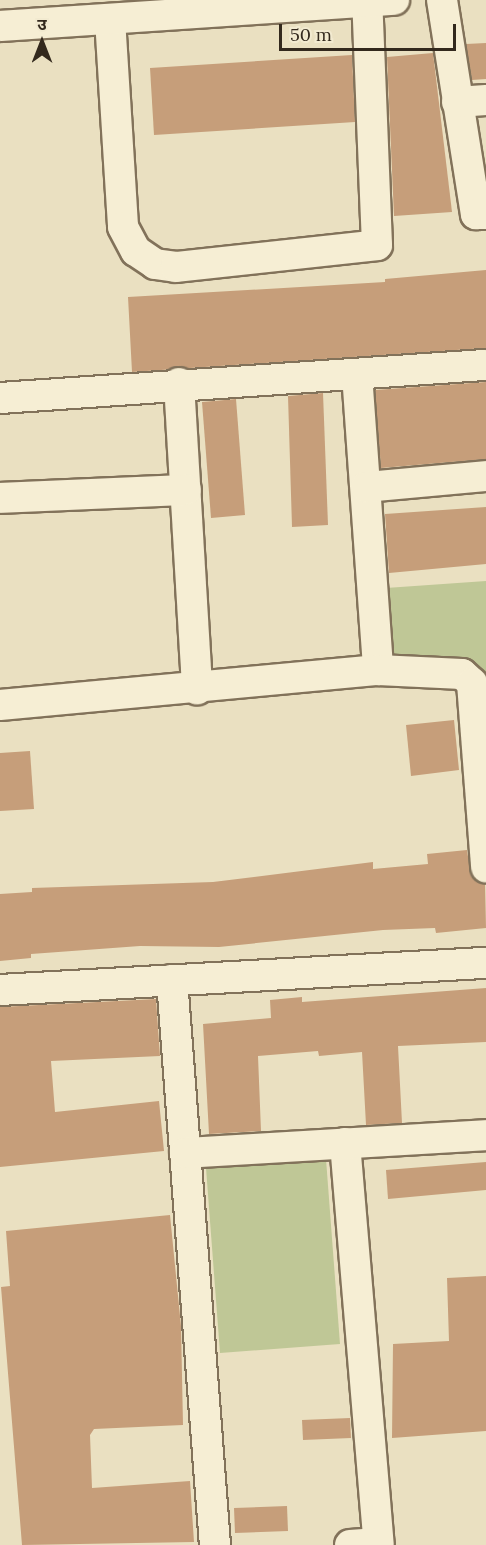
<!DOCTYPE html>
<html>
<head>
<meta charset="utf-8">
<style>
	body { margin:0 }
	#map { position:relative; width:486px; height:1545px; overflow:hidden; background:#eae0c1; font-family:Lora,"Noto Sans Devanagari",serif }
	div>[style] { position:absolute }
	.green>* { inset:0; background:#bfc796 }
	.building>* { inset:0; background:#c69e7a }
	.roads { filter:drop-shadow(2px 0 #82725a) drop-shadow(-2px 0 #82725a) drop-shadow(0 2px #82725a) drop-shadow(0 -2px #82725a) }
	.minor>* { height:30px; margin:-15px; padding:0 15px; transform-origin:15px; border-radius:15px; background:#f6eed4 }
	span { translate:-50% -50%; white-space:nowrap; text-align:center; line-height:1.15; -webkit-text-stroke:5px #f2ead0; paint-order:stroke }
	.north { position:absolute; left:12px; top:12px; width:60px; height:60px; -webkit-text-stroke:4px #f2ead0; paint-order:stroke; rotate:0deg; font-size:16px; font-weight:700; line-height:24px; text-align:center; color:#33291d }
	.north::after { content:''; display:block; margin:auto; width:21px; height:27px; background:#33291d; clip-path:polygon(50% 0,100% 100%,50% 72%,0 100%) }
	.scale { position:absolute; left:279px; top:24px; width:177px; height:27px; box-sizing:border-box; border:3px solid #33291d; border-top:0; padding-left:8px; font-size:18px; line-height:21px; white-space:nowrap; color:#33291d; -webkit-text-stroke:4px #f2ead0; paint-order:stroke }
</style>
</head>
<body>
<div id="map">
	<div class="green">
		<i style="clip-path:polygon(486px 581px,486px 673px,393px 679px,386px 588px)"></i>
		<i style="clip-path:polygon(326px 1159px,340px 1344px,220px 1353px,206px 1168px)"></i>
	</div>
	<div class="building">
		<i style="clip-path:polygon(486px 43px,486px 79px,472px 80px,466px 44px)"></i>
		<i style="clip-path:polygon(433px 53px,452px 212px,394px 216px,387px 57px)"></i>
		<i style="clip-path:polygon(352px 55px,355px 122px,154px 135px,150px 68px)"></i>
		<i style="clip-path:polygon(486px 270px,486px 348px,132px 372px,128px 297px,385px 282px,385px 279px)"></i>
		<i style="clip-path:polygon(486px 382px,486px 459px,381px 468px,375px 390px)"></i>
		<i style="clip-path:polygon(323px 393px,328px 525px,292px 527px,288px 396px)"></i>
		<i style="clip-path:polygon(236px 399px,245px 515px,211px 518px,202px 402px)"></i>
		<i style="clip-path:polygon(486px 507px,486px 564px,389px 573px,385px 514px)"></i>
		<i style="clip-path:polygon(454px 720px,459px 770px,411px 776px,406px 725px)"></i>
		<i style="clip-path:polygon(30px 751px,34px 809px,0 811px,0 753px)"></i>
		<i style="clip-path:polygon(467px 850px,471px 876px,485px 884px,486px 928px,436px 933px,435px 928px,383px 930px,219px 947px,140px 946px,31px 954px,31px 958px,0 961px,0 894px,32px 892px,32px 888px,213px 882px,373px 862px,373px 869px,428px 864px,427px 854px)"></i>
		<i style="clip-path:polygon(486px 988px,486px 1042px,398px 1046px,402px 1123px,366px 1125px,362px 1052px,319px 1056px,318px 1051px,258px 1056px,261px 1131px,209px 1134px,203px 1024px,271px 1018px,270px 1000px,302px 997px,302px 1002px)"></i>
		<i style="clip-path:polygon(156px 999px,160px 1056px,51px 1061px,55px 1112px,159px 1101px,164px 1151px,0 1167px,0 1007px)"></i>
		<i style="clip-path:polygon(486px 1162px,486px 1190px,388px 1199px,386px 1170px)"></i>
		<i style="clip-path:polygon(170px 1215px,181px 1326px,183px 1425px,94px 1429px,90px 1435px,92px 1488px,190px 1481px,194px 1542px,22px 1545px,1px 1287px,10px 1286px,6px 1231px)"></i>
		<i style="clip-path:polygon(486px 1276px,486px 1431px,392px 1438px,393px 1344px,449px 1341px,447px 1278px)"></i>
		<i style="clip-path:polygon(350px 1418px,351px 1438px,303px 1440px,302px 1420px)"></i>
		<i style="clip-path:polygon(287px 1506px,288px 1531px,235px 1533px,234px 1508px)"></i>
	</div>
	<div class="roads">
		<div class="minor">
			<i style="left:442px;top:0;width:217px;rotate:81deg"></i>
			<i style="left:476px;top:214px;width:10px"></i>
			<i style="left:110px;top:19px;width:208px;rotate:86.4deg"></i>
			<i style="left:123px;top:227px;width:27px;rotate:62deg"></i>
			<i style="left:136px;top:251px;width:23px;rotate:34deg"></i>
			<i style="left:155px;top:264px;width:21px;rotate:8deg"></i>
			<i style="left:176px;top:267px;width:202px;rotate:-6.2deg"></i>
			<i style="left:377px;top:245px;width:245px;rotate:-92.3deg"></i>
			<i style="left:0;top:26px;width:395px;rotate:-3.8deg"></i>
			<i style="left:457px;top:102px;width:29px;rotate:-4deg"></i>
			<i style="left:357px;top:374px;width:297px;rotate:85.9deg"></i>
			<i style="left:179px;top:383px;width:307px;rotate:86.6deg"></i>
			<i style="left:0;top:398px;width:487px;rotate:-3.9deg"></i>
			<i style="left:366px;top:487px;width:121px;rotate:-5.2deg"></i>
			<i style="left:0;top:498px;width:186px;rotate:-2.5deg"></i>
			<i style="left:0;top:705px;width:380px;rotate:-5.3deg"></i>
			<i style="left:378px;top:670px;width:84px;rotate:2.7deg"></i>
			<i style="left:462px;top:674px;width:13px;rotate:42deg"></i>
			<i style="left:472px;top:683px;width:185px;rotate:85.6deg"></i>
			<i style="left:172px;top:980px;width:567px;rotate:85.65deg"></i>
			<i style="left:0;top:990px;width:487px;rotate:-3.2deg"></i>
			<i style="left:345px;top:1143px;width:403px;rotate:85.2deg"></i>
			<i style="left:185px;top:1153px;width:302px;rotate:-3.4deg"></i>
			<i style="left:350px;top:1545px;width:28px;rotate:-4deg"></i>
		</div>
	</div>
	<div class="north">उ</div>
	<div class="scale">50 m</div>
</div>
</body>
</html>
